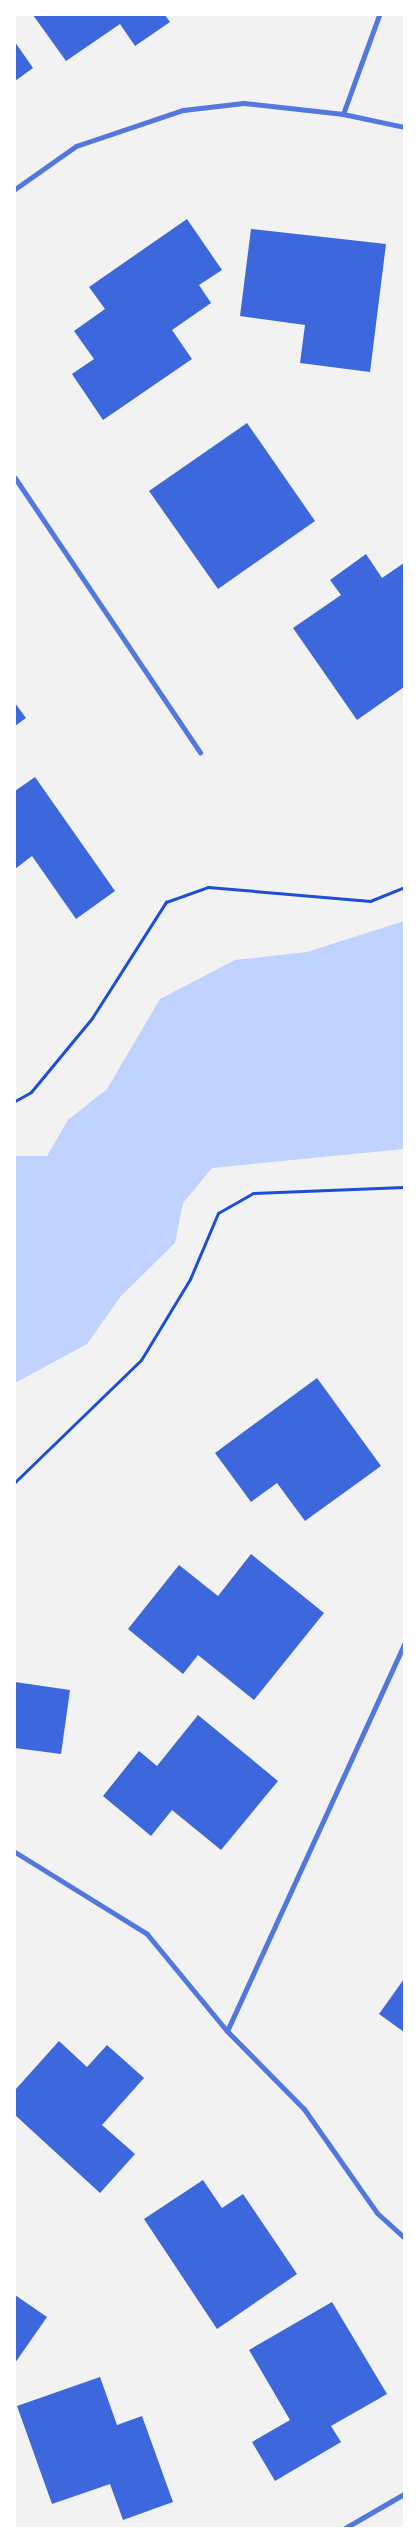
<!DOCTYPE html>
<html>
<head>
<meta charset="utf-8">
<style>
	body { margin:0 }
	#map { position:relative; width:419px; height:2543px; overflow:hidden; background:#f2f2f2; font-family:"Exo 2",sans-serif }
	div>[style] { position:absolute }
	.water>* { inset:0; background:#bfd3fe }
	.building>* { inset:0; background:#3d67dc }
	.path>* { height:3px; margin:-1.5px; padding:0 1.5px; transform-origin:1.5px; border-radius:1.5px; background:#1d4ed8 }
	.minor>* { height:5px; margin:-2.5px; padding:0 2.5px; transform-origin:2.5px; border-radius:2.5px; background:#5277de }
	span { translate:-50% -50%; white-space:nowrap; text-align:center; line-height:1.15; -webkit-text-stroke:5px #fff; paint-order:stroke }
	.frame { position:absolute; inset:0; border:16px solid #fff; pointer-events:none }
</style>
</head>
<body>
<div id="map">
	<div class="water">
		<i style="clip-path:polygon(404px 921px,404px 1149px,212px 1168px,183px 1203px,175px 1243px,121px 1296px,87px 1344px,15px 1383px,15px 1156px,47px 1156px,68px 1120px,107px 1089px,160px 999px,235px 960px,307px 952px)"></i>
	</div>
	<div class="building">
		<i style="clip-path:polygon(33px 15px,165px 15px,170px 22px,135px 46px,120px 24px,66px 61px)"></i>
		<i style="clip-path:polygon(15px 42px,33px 68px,15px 81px)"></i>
		<i style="clip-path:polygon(187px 219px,222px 270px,199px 285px,211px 303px,172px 330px,192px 359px,103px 420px,72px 374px,94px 359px,74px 331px,105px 309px,89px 287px)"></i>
		<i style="clip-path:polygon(251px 229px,386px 244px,370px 372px,300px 363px,305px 325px,240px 316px)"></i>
		<i style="clip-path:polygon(247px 423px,315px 521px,218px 589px,149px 491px)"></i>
		<i style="clip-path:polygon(366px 554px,382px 578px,404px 563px,404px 687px,357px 720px,293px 628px,341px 595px,330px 580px)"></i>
		<i style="clip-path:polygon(15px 703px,26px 718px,15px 726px)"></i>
		<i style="clip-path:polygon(35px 777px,115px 891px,76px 919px,32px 856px,15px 869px,15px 791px)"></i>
		<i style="clip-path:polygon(317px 1378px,381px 1466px,305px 1521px,277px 1483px,251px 1502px,215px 1453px)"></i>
		<i style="clip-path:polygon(251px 1554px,324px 1613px,254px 1700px,198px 1655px,183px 1674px,128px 1629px,179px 1565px,218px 1596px)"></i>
		<i style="clip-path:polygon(15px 1682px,70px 1690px,61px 1754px,15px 1748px)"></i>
		<i style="clip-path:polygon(198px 1715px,278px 1781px,221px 1850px,172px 1810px,151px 1836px,103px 1796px,139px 1751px,157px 1766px)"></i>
		<i style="clip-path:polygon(404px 1979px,404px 2032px,379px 2014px)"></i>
		<i style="clip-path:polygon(59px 2041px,87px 2067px,107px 2045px,144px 2078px,102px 2125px,135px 2154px,100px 2193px,15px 2115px,15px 2090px)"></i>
		<i style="clip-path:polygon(203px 2180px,222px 2208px,243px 2194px,297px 2274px,217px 2329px,144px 2219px)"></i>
		<i style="clip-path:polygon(15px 2295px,47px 2317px,15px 2363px)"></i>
		<i style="clip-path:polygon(332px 2302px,387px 2394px,331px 2426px,341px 2442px,275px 2481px,252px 2442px,290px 2420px,249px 2350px)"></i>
		<i style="clip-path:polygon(100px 2377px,117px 2425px,142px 2416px,173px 2502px,123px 2520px,110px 2484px,52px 2504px,17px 2406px)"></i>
	</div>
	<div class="path">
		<i style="left:15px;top:1101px;width:18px;rotate:-29deg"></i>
		<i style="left:31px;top:1092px;width:96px;rotate:-50.5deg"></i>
		<i style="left:92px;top:1018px;width:138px;rotate:-57.5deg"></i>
		<i style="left:166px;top:902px;width:45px;rotate:-19.7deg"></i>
		<i style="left:208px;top:887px;width:163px;rotate:4.9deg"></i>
		<i style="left:370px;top:901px;width:37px;rotate:-22deg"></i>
		<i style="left:15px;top:1482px;width:175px;rotate:-44.1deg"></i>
		<i style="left:141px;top:1360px;width:95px;rotate:-58.8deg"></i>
		<i style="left:190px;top:1279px;width:72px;rotate:-67deg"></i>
		<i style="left:218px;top:1213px;width:40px;rotate:-29.7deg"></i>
		<i style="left:253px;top:1193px;width:151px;rotate:-2.3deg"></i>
	</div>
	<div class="minor">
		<i style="left:343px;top:114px;width:105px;rotate:-70deg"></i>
		<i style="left:15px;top:189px;width:75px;rotate:-35.2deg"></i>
		<i style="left:76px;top:146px;width:113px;rotate:-18.6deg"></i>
		<i style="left:183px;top:110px;width:61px;rotate:-6.5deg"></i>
		<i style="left:244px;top:103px;width:100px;rotate:6.3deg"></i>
		<i style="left:343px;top:114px;width:62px;rotate:12deg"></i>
		<i style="left:15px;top:478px;width:331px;rotate:56deg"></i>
		<i style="left:15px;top:1852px;width:155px;rotate:31.8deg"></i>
		<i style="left:147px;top:1934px;width:126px;rotate:50.5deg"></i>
		<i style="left:227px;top:2031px;width:110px;rotate:45.4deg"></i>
		<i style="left:304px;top:2109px;width:127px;rotate:54.9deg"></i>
		<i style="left:377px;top:2213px;width:36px;rotate:42deg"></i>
		<i style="left:227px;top:2031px;width:426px;rotate:-65.4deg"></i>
		<i style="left:345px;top:2528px;width:68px;rotate:-30deg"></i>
	</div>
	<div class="frame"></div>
</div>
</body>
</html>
